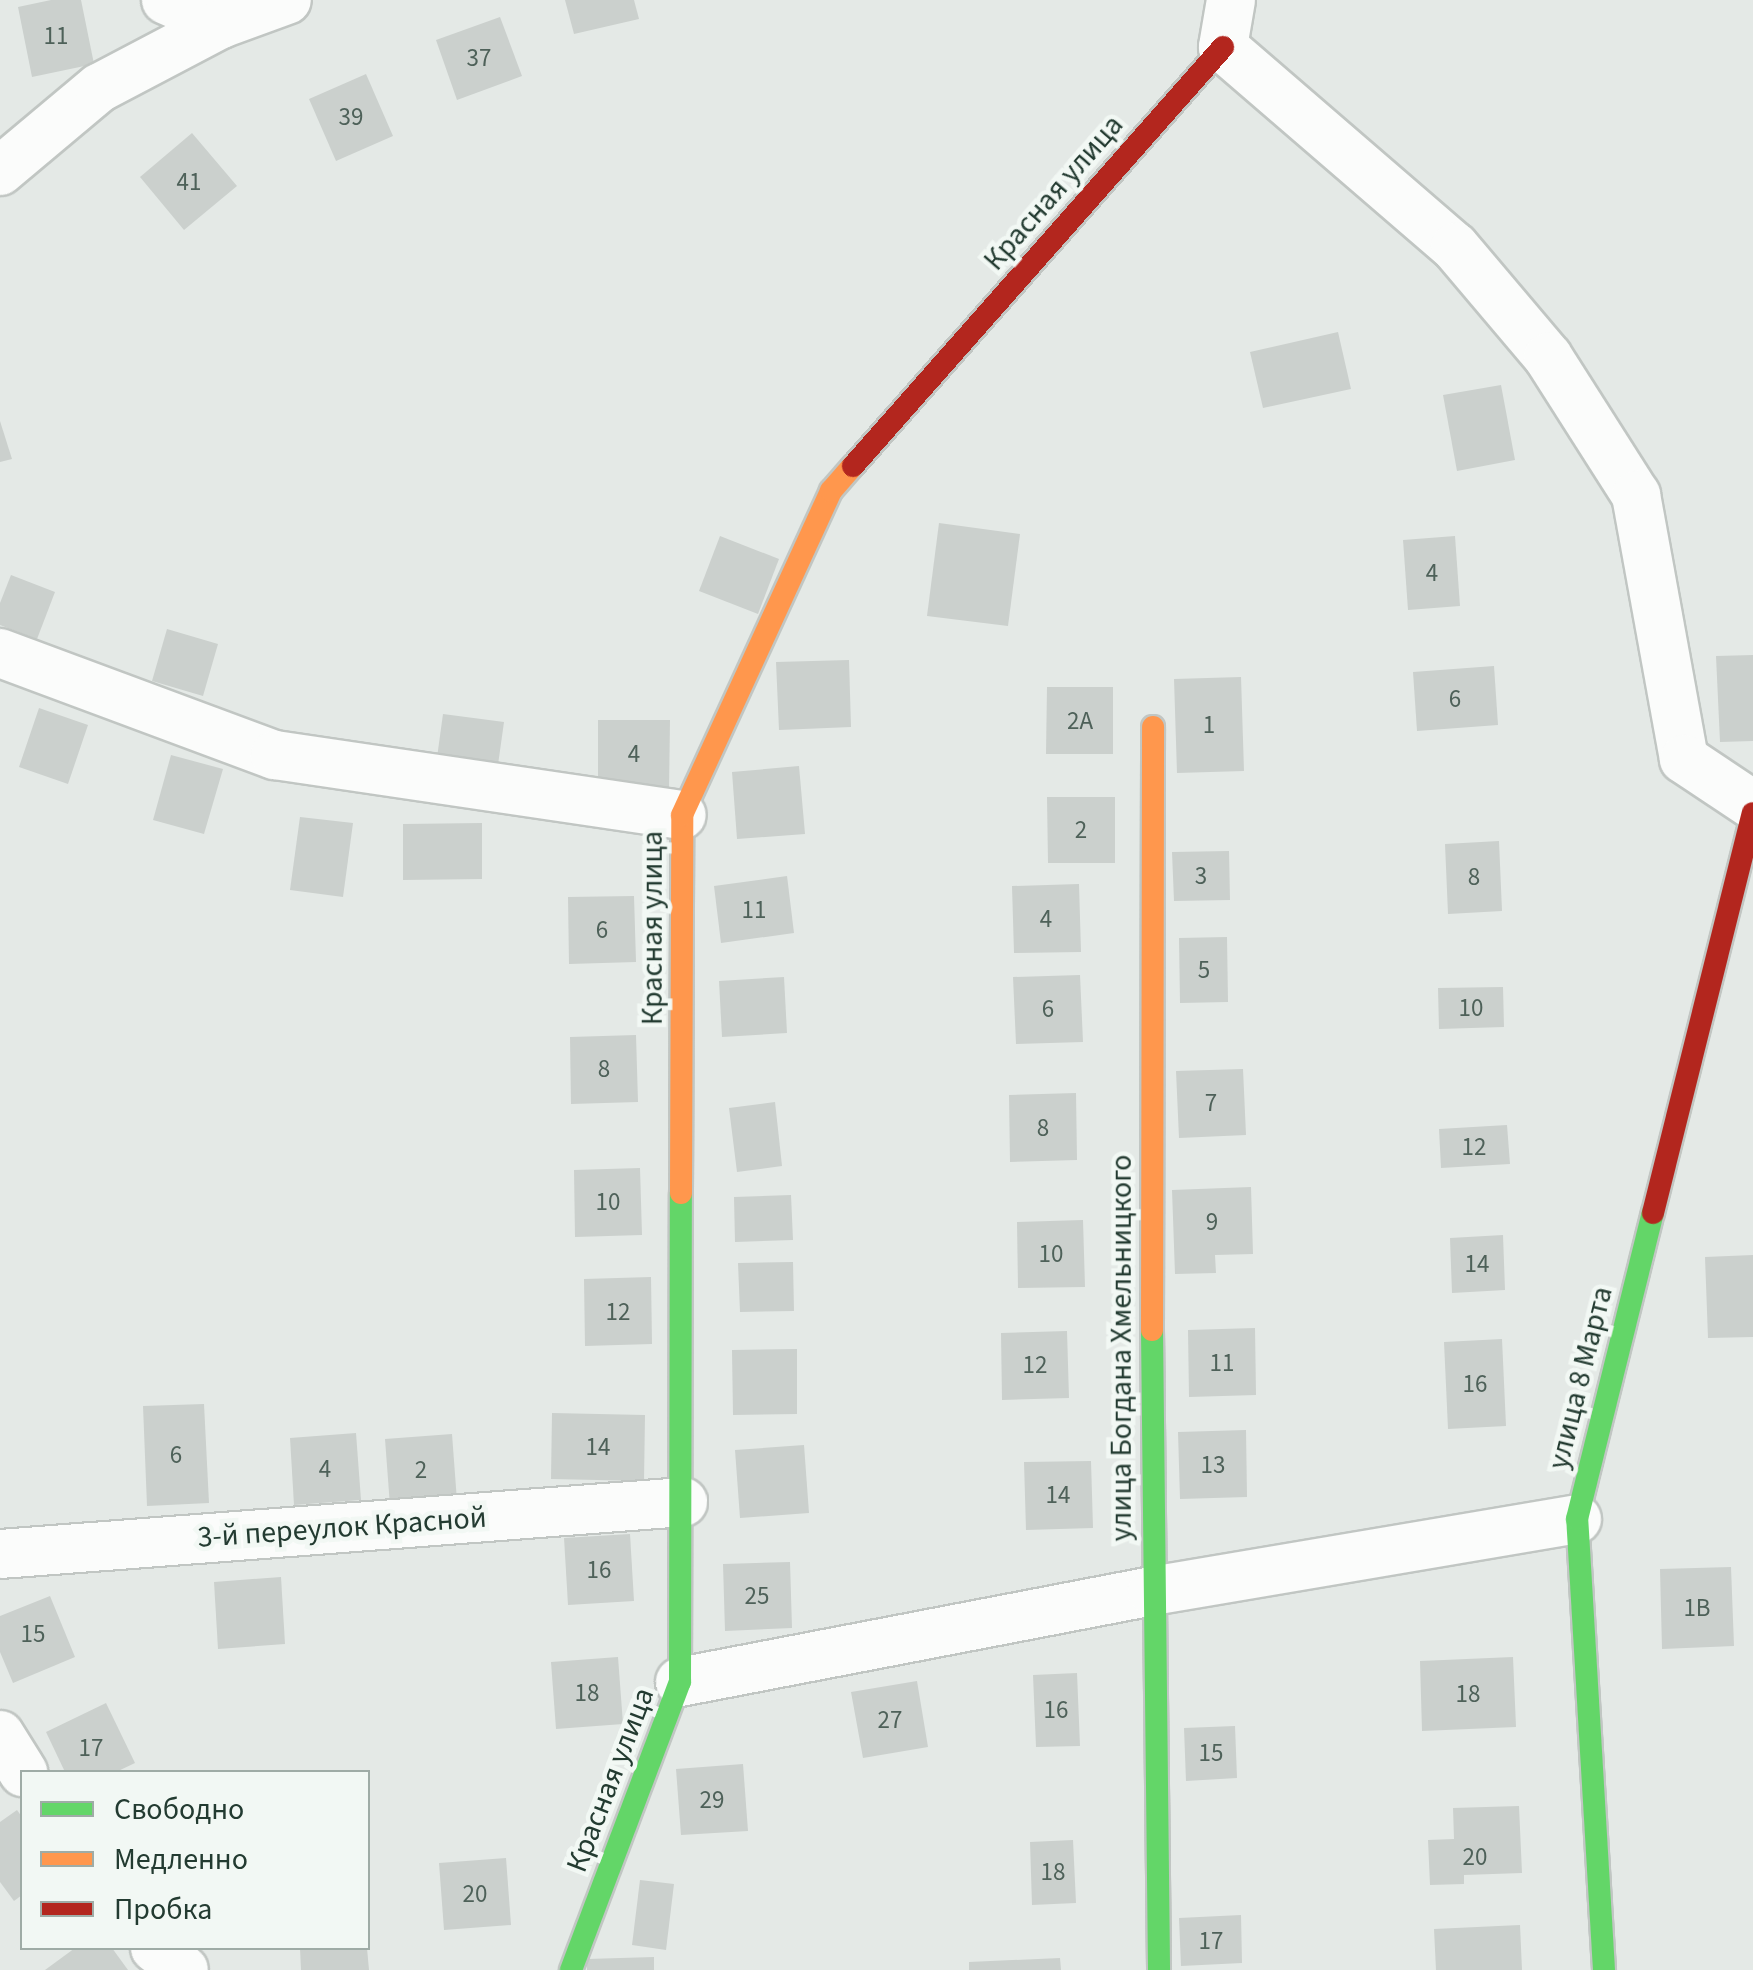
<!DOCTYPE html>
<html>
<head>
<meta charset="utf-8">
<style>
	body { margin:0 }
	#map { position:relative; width:1753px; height:1970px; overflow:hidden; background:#e4e9e6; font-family:"Source Sans 3",sans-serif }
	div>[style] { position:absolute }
	.building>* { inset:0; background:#cbd0cd }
	.roads { filter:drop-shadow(2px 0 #c1c6c3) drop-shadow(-2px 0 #c1c6c3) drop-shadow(0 2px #c1c6c3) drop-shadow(0 -2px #c1c6c3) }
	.street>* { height:48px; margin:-24px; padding:0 24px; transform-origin:24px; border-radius:24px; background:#fbfcfb }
	.fast>* { height:22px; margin:-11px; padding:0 11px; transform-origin:11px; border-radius:11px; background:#63d668 }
	.slow>* { height:22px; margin:-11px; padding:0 11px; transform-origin:11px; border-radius:11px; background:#ff974d }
	.jam>* { height:22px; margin:-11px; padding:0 11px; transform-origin:11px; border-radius:11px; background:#b3261e }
	span { translate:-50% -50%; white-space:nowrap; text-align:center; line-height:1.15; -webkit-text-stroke:9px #f2f8f4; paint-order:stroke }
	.number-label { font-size:25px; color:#4e6159 }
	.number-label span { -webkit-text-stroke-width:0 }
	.street-label { font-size:30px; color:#233b31 }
	.legend { position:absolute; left:20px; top:1770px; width:350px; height:180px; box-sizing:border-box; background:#f2f8f4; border:2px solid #9faca6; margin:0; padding:12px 18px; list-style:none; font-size:30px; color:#233b31 }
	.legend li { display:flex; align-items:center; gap:20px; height:50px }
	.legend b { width:50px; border:2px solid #9faca6 }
</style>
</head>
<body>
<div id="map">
	<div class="building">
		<i style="clip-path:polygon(51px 0,81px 0,94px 64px,32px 77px,18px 7px)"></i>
		<i style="clip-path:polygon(565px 0,634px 0,639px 19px,574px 34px)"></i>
		<i style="clip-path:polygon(500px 17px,522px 76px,457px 100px,436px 40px)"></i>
		<i style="clip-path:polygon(366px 74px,393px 136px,336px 161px,309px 99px)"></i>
		<i style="clip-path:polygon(192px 133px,237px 186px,184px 230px,140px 177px)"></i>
		<i style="clip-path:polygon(1338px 332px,1351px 389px,1263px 408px,1250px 352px)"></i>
		<i style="clip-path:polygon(1501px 385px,1515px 460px,1457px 471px,1443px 395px)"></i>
		<i style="clip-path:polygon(0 421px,12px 459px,0 462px)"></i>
		<i style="clip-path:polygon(939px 523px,1020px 534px,1008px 626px,927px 616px)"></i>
		<i style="clip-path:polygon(720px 536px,779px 559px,758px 614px,699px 591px)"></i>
		<i style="clip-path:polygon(1455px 536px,1460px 606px,1408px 610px,1403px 540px)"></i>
		<i style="clip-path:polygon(11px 575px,55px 592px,37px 639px,0 625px,0 603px)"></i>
		<i style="clip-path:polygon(167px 629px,218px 644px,203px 696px,152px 681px)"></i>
		<i style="clip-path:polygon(1753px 655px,1753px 741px,1720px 742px,1716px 656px)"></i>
		<i style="clip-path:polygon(849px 660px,851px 727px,779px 730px,776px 662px)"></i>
		<i style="clip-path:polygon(1494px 666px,1498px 725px,1417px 731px,1413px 672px)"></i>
		<i style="clip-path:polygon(1241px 677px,1244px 771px,1177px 773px,1174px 679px)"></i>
		<i style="clip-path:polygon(1047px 687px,1113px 687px,1113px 754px,1046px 754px)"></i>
		<i style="clip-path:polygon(39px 708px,88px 725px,68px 784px,19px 767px)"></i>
		<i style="clip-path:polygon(443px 714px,504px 722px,497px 772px,436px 765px)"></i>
		<i style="clip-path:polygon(598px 720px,670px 720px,669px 789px,598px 789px)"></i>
		<i style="clip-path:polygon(171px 755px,223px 769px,204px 834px,153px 820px)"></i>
		<i style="clip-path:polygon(799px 766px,805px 834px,737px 839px,732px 772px)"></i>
		<i style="clip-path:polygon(1047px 797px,1115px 797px,1115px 863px,1048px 863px)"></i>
		<i style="clip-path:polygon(300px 817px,353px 823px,343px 897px,290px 890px)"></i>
		<i style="clip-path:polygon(482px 823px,482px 879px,403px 880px,403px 824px)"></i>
		<i style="clip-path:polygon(1499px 841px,1502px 911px,1448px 914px,1445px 844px)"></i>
		<i style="clip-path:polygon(1229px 851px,1230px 900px,1174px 901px,1172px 852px)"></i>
		<i style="clip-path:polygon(787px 876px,794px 933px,721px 943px,714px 886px)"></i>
		<i style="clip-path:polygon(1079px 884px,1081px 952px,1014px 953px,1012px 886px)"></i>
		<i style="clip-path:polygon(634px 896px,636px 962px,569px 964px,568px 897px)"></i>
		<i style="clip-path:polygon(1227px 937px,1228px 1002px,1180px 1003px,1179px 938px)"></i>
		<i style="clip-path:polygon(1080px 975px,1083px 1042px,1016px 1044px,1013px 977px)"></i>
		<i style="clip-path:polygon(784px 977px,787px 1033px,722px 1037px,719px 981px)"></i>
		<i style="clip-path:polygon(1503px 987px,1504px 1027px,1439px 1029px,1438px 988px)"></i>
		<i style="clip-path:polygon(636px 1035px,638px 1102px,571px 1104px,570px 1037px)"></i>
		<i style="clip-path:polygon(1243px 1069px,1246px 1135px,1179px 1138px,1176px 1071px)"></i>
		<i style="clip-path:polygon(1076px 1093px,1077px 1160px,1010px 1162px,1009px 1095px)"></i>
		<i style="clip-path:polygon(775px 1102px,782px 1166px,737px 1172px,729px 1108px)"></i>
		<i style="clip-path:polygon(1507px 1125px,1510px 1164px,1441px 1168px,1439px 1129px)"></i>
		<i style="clip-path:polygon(640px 1168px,642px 1235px,575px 1237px,574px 1170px)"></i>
		<i style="clip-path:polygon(1251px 1187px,1253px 1254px,1215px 1255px,1216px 1273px,1175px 1274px,1172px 1190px)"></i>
		<i style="clip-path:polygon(791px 1195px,793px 1240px,735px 1242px,734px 1197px)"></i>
		<i style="clip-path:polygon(1083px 1220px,1085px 1287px,1018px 1288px,1017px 1222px)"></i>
		<i style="clip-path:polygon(1503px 1235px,1505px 1290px,1452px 1293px,1450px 1238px)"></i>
		<i style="clip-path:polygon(1753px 1255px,1753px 1337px,1708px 1338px,1705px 1257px)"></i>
		<i style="clip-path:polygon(793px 1262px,794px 1311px,740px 1312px,738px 1263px)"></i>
		<i style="clip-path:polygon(651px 1277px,652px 1344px,585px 1346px,584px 1279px)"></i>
		<i style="clip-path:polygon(1255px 1328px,1256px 1395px,1189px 1397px,1188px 1330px)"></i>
		<i style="clip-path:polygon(1067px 1331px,1069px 1398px,1002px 1400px,1001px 1333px)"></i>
		<i style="clip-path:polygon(1502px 1339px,1506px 1426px,1448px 1429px,1444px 1342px)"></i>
		<i style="clip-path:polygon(797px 1349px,797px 1414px,733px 1415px,732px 1350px)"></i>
		<i style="clip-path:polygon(204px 1404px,209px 1503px,147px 1506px,143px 1406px)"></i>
		<i style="clip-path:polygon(552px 1413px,645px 1415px,644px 1481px,551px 1479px)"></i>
		<i style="clip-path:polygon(1246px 1430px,1247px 1497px,1180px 1499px,1178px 1432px)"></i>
		<i style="clip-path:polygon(356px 1433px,361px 1500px,294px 1505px,290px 1438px)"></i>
		<i style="clip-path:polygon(452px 1434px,457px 1501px,390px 1506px,385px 1439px)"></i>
		<i style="clip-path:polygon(804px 1445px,809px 1513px,740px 1518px,735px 1450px)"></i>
		<i style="clip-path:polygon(1091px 1461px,1093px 1528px,1026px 1530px,1024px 1462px)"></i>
		<i style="clip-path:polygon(630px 1534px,634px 1601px,568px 1605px,564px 1538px)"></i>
		<i style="clip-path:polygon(790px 1562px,792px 1628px,725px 1631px,723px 1564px)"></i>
		<i style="clip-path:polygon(1731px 1567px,1734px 1646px,1662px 1649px,1660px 1569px)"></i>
		<i style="clip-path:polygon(281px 1577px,285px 1644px,218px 1649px,214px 1582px)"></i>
		<i style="clip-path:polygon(50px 1596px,75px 1657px,13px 1683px,0 1652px,0 1616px)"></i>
		<i style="clip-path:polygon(618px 1657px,623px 1724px,556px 1729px,551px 1662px)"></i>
		<i style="clip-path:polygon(1513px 1657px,1516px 1727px,1422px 1731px,1420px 1661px)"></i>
		<i style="clip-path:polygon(1077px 1673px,1080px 1746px,1036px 1747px,1033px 1675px)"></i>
		<i style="clip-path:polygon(917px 1681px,928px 1747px,863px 1758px,851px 1692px)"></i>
		<i style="clip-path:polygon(106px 1703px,135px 1763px,116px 1772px,65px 1772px,46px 1732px)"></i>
		<i style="clip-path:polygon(1235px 1726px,1237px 1778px,1186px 1781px,1184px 1728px)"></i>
		<i style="clip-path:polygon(743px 1764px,748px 1831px,681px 1835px,676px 1769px)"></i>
		<i style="clip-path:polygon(1519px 1806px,1522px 1873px,1464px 1875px,1464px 1884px,1430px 1885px,1428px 1840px,1454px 1839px,1453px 1808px)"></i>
		<i style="clip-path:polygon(17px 1810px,22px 1817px,22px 1895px,14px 1901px,0 1882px,0 1822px)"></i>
		<i style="clip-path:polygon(1073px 1840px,1076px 1903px,1032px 1905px,1030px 1842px)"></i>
		<i style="clip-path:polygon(506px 1858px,511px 1925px,444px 1930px,439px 1863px)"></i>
		<i style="clip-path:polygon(640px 1880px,674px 1884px,666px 1950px,632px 1945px)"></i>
		<i style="clip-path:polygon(1241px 1915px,1242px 1963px,1181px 1966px,1179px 1918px)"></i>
		<i style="clip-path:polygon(1520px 1925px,1522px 1970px,1436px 1970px,1434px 1929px)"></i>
		<i style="clip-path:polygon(75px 1948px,112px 1948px,128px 1970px,45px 1970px)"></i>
		<i style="clip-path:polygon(300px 1948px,367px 1948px,369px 1970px,301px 1970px)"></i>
		<i style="clip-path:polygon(654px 1957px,654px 1970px,587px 1970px,587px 1959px)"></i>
		<i style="clip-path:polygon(1060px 1958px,1061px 1970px,969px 1970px,969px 1962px)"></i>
	</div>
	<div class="roads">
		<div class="street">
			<i style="left:166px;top:0;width:60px;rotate:23.6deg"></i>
			<i style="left:1231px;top:0;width:48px;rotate:99.7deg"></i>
			<i style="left:1223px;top:47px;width:306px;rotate:40.8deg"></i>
			<i style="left:1455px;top:247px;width:144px;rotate:49.8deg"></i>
			<i style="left:1548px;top:357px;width:164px;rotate:57.5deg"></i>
			<i style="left:1636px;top:495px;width:268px;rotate:79.7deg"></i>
			<i style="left:1684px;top:759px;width:83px;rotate:33.7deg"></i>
			<i style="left:0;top:171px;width:129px;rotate:-40deg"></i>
			<i style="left:99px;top:88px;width:138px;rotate:-27.7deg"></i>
			<i style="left:221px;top:24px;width:70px;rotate:-20deg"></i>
			<i style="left:0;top:653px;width:293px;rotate:20.4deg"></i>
			<i style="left:275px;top:755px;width:411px;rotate:8.4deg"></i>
			<i style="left:0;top:1554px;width:685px;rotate:-4.35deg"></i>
			<i style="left:680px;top:1682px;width:481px;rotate:-10.9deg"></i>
			<i style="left:1152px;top:1591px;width:431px;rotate:-9.6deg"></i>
			<i style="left:0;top:1735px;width:44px;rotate:58.1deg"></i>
			<i style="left:155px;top:1948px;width:36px;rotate:37deg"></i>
		</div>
		<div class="fast">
			<i style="left:1152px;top:1330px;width:640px;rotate:89.37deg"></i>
			<i style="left:571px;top:1970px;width:308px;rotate:-69.3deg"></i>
			<i style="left:680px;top:1682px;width:489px;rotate:-89.9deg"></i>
			<i style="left:1604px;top:1970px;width:452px;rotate:-93.4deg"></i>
			<i style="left:1577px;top:1519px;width:315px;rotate:-76.1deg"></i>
		</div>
		<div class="slow">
			<i style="left:681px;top:1193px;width:378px;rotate:-89.8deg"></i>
			<i style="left:682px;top:815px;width:357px;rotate:-65.3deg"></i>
			<i style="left:831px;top:491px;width:33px;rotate:-49deg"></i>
			<i style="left:1152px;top:1330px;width:603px;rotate:-89.9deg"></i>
		</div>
		<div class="jam">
			<i style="left:853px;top:466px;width:559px;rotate:-48.55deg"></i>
			<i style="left:1653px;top:1213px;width:412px;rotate:-76deg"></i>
		</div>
	</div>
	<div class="number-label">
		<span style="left:56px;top:36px">11</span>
		<span style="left:479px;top:58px">37</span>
		<span style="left:351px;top:117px">39</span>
		<span style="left:189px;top:182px">41</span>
		<span style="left:1432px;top:573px">4</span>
		<span style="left:1455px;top:699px">6</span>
		<span style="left:1080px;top:721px">2А</span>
		<span style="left:1209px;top:725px">1</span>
		<span style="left:634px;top:754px">4</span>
		<span style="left:1081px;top:830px">2</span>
		<span style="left:1201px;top:876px">3</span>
		<span style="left:1474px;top:877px">8</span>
		<span style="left:754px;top:910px">11</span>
		<span style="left:1046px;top:919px">4</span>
		<span style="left:602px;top:930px">6</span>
		<span style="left:1204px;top:970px">5</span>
		<span style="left:1471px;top:1008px">10</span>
		<span style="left:1048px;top:1009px">6</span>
		<span style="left:604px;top:1069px">8</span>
		<span style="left:1211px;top:1103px">7</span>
		<span style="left:1043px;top:1128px">8</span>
		<span style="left:1474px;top:1147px">12</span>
		<span style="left:608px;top:1202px">10</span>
		<span style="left:1212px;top:1222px">9</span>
		<span style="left:1051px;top:1254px">10</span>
		<span style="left:1477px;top:1264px">14</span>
		<span style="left:618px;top:1312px">12</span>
		<span style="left:1222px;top:1363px">11</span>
		<span style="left:1035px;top:1365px">12</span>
		<span style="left:1475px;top:1384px">16</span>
		<span style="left:598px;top:1447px">14</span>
		<span style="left:176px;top:1455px">6</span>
		<span style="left:1213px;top:1465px">13</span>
		<span style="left:325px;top:1469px">4</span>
		<span style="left:421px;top:1470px">2</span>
		<span style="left:1058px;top:1495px">14</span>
		<span style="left:599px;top:1570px">16</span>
		<span style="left:757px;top:1596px">25</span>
		<span style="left:1697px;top:1608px">1В</span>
		<span style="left:33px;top:1634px">15</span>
		<span style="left:587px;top:1693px">18</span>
		<span style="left:1468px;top:1694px">18</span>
		<span style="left:1056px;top:1710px">16</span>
		<span style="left:890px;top:1720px">27</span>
		<span style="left:91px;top:1748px">17</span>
		<span style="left:1211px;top:1753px">15</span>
		<span style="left:712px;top:1800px">29</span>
		<span style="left:1475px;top:1857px">20</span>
		<span style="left:1053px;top:1872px">18</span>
		<span style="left:475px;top:1894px">20</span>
		<span style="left:1211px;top:1941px">17</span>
	</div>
	<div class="street-label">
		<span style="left:1054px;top:193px;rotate:-49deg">Красная улица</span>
		<span style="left:653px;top:928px;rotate:-90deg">Красная улица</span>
		<span style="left:1122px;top:1348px;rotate:-90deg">улица Богдана Хмельницкого</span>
		<span style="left:1581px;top:1378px;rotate:-76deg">улица 8 Марта</span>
		<span style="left:342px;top:1528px;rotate:-4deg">3-й переулок Красной</span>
		<span style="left:611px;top:1780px;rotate:-69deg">Красная улица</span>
	</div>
	<ul class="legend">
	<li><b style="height:12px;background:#63d668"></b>Свободно</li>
	<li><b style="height:12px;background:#ff974d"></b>Медленно</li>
	<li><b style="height:12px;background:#b3261e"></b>Пробка</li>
	</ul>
</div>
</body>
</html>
